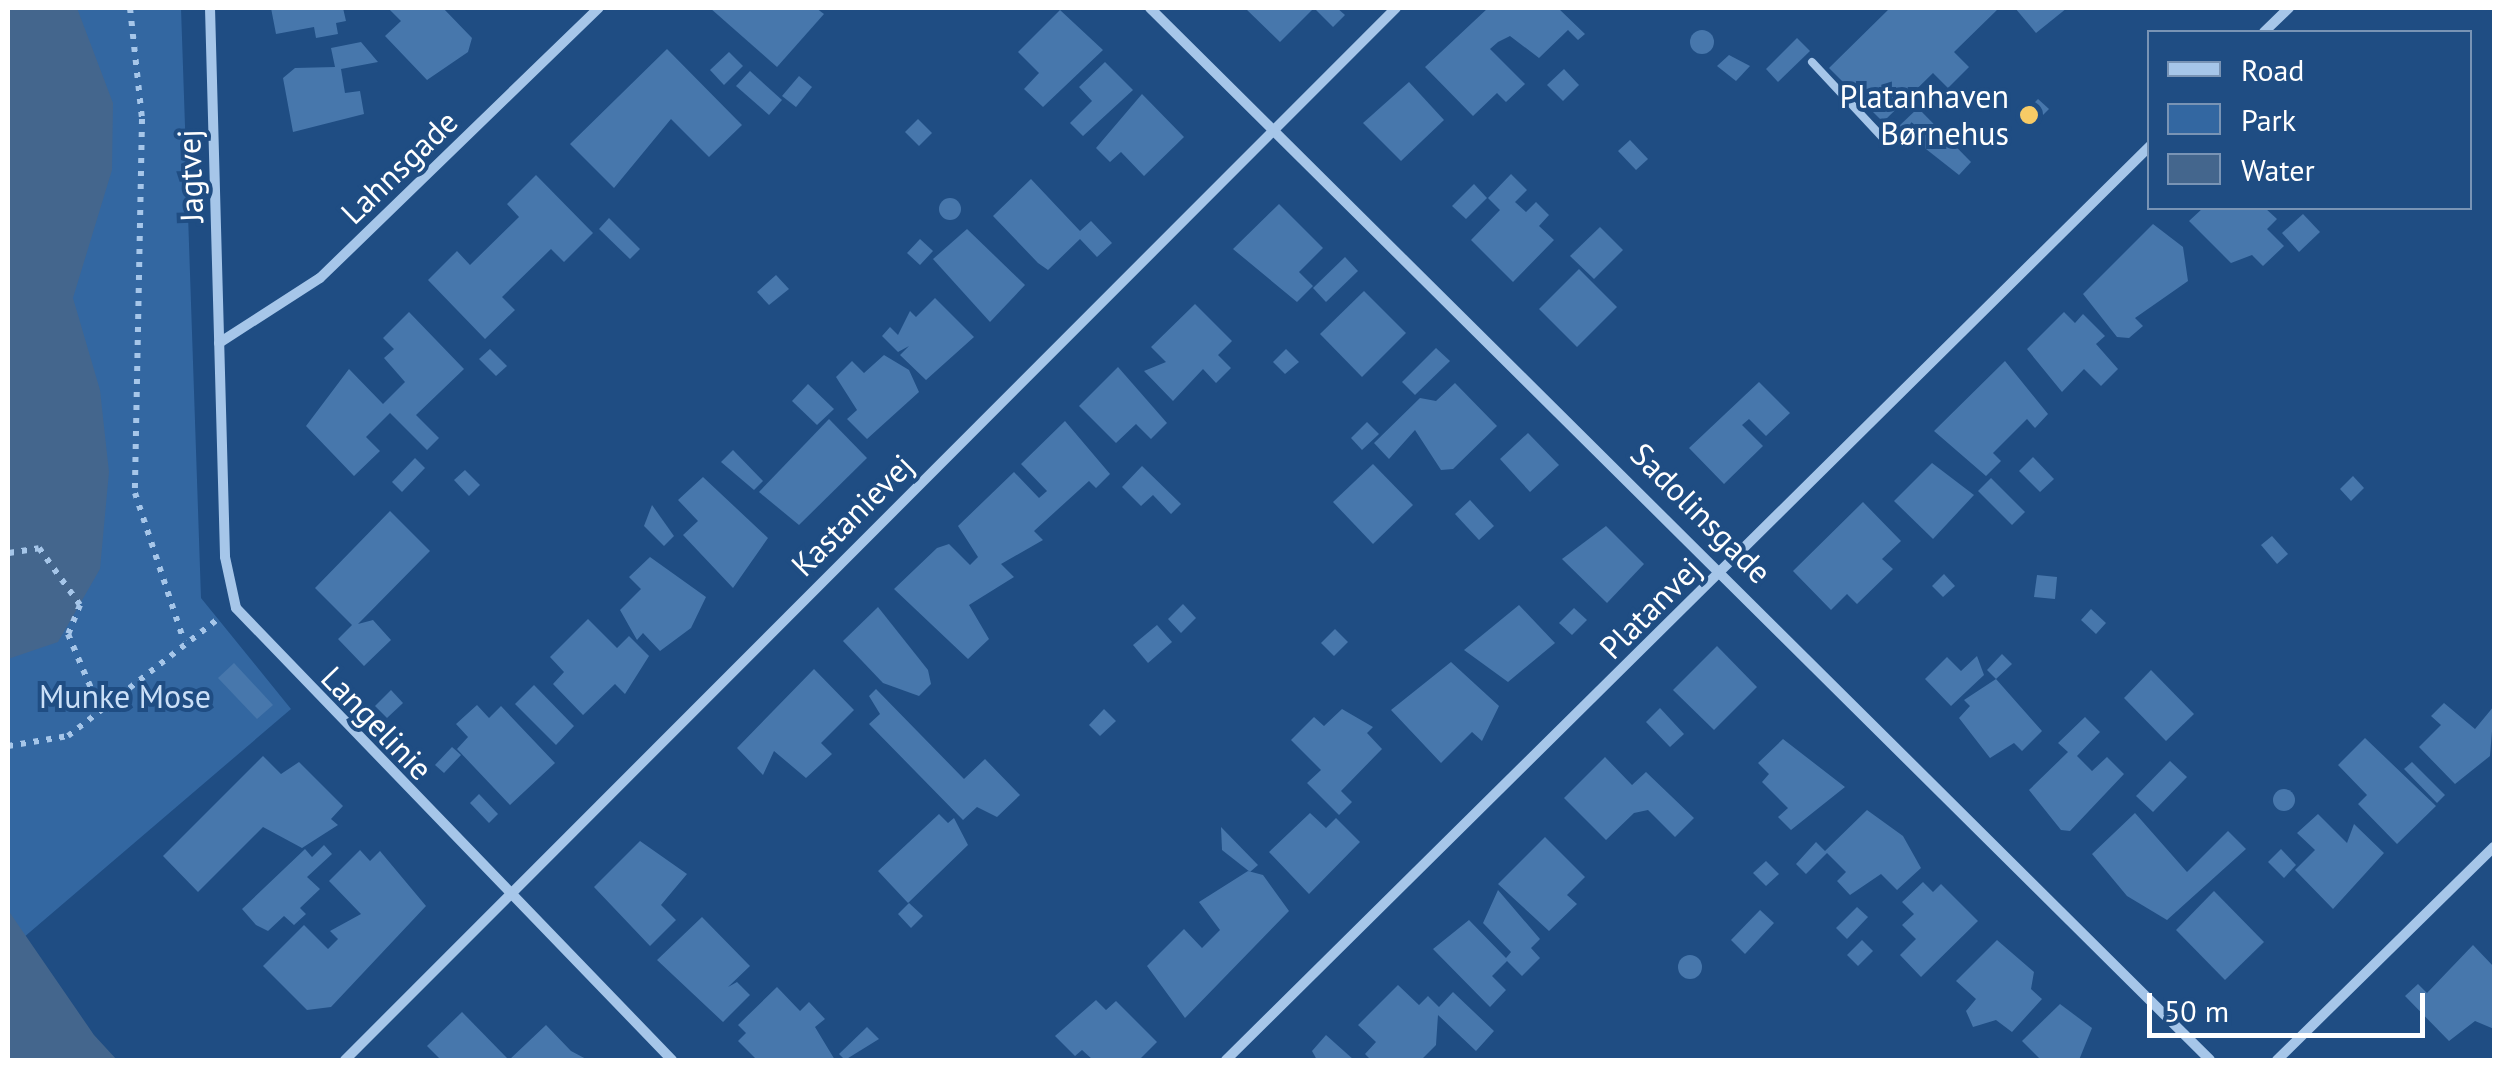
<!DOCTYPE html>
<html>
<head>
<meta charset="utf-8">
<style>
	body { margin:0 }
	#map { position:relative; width:2502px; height:1068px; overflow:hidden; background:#1f4d83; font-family:"PT Sans",sans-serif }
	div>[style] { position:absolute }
	.green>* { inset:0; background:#3367a1 }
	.water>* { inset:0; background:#44668d }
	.building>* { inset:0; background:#4777ac }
	.round { border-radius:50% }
	.path>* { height:6px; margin-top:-3px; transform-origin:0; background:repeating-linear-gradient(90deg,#a6c6e9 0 5px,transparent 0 13px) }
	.lane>* { height:8px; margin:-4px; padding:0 4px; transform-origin:4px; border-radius:4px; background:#a6c6e9 }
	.street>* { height:10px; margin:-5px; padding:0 5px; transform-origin:5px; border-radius:5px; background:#a6c6e9 }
	.dots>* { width:28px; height:28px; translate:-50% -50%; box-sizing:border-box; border:5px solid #1f4d83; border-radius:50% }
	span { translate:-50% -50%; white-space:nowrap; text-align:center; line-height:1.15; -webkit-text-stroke:8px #1f4d83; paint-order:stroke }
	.poi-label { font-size:32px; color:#fff }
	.right { translate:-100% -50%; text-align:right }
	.street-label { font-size:32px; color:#fff }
	.park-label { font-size:32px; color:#cadff7 }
	.frame { position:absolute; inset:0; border:10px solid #fff; pointer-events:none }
	.legend { position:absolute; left:2147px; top:30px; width:325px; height:180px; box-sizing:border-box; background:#1f4d83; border:2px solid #7994b5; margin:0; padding:12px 18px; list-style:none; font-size:30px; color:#fff }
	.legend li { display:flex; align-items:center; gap:20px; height:50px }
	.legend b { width:50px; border:2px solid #7994b5 }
	.scale { position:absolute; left:2147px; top:993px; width:278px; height:45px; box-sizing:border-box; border:5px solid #fff; border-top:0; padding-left:12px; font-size:30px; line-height:35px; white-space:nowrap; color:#fff; -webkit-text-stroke:8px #1f4d83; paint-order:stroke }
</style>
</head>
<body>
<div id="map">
	<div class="green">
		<i style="clip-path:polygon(8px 8px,181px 8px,201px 598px,291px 709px,23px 938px,8px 910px)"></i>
	</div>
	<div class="water">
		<i style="clip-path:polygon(8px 8px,77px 8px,113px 103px,112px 170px,73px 298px,100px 390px,109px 472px,100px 569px,58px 642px,8px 659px)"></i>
		<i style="clip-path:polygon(8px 910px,94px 1035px,117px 1060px,8px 1060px)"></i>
	</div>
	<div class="building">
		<i style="clip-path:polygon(271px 8px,343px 8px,346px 21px,336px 23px,338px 34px,316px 38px,314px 27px,276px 34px)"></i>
		<i style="clip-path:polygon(388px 8px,443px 8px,472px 38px,468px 52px,427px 80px,385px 36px,401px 21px)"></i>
		<i style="clip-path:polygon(710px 8px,816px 8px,824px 14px,777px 67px)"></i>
		<i style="clip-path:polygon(1245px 8px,1337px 8px,1345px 15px,1333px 27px,1314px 8px,1280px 42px)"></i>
		<i style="clip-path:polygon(1488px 8px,1558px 8px,1585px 34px,1578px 40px,1568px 30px,1539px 58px,1510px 36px,1498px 42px,1490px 49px,1525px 84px,1506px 102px,1497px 93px,1473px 116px,1425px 67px)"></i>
		<i style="clip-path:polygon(1890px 8px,1999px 8px,1954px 52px,1969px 67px,1948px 88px,1933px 73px,1883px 122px,1829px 68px)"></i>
		<i style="clip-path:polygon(2015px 8px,2067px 8px,2036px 33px)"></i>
		<i style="clip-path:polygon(1060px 10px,1103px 50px,1043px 107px,1024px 89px,1039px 73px,1018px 52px)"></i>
		<i class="round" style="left:1690px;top:30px;width:24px;height:24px"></i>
		<i style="clip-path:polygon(1797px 38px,1810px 51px,1778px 82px,1766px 69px)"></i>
		<i style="clip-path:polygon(361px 42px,378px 62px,341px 69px,345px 93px,360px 91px,364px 114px,293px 132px,283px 78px,295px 68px,335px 67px,331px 48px)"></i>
		<i style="clip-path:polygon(667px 49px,742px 125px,709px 157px,671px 119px,614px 188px,570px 144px)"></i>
		<i style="clip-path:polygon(729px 52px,743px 66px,724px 85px,710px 70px)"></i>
		<i style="clip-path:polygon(1729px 55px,1750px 66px,1736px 81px,1717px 66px)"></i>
		<i style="clip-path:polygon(1105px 62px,1133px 90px,1083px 136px,1070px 123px,1092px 101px,1079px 87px)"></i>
		<i style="clip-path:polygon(1564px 69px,1579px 85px,1563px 101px,1547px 85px)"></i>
		<i style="clip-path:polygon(750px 71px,782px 100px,769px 115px,736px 86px)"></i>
		<i style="clip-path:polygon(799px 76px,812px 87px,796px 107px,782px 96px)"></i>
		<i style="clip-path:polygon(1409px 82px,1444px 120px,1401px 161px,1363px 123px)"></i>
		<i style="clip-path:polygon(1142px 94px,1184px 137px,1144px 176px,1121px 152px,1110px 162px,1096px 148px)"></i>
		<i style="clip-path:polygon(2038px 99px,2049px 109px,2030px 128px,2020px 118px)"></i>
		<i style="clip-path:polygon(1918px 108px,1971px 162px,1959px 175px,1898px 127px)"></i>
		<i style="clip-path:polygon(918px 119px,932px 133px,919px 146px,905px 132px)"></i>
		<i style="clip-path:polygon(1630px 140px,1648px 159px,1636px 170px,1618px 151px)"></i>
		<i style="clip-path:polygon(1511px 174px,1527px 190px,1515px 202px,1526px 212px,1536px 202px,1549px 215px,1539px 226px,1554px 240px,1513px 282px,1471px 240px,1500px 210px,1488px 198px)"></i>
		<i style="clip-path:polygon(536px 175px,593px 233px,564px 262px,551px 249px,502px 297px,515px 310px,485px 339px,428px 280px,457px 251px,470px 265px,519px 217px,507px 204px)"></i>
		<i style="clip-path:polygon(1031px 179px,1080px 231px,1091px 221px,1112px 243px,1097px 257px,1080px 239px,1048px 270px,1038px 263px,993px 216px)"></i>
		<i style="clip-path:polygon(1474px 184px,1487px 198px,1466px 219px,1452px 206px)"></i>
		<i class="round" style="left:939px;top:198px;width:22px;height:22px"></i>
		<i style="clip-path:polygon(1279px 204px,1323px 248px,1299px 272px,1313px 286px,1297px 302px,1233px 249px)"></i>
		<i style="clip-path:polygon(2203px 208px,2265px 208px,2277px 219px,2267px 229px,2284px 246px,2263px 266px,2252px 255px,2231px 263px,2189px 221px)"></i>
		<i style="clip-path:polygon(2303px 214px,2320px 232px,2299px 252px,2282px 233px)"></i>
		<i style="clip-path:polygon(609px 218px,640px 249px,630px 259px,599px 229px)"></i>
		<i style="clip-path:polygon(2153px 224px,2183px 247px,2188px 281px,2135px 318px,2143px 326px,2129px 338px,2117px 337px,2083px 294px)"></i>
		<i style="clip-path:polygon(1600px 227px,1623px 250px,1594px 279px,1570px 256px)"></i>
		<i style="clip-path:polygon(967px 229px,1025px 285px,990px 322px,933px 259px)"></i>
		<i style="clip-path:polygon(920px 239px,933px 251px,920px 265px,907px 253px)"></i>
		<i style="clip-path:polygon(1345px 257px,1358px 271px,1326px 302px,1313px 288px)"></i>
		<i style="clip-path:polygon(1579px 269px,1617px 307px,1577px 347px,1539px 309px)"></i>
		<i style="clip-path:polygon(776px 275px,789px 289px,769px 305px,757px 292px)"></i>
		<i style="clip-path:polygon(1364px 291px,1406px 333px,1362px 377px,1320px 334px)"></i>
		<i style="clip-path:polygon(935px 298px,974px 337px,926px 380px,900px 355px,909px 346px,898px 352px,882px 336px,890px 327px,898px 335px,910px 311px,916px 317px)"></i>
		<i style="clip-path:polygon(1195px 304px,1232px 341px,1218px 355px,1231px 368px,1216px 383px,1203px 369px,1173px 401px,1144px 371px,1166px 362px,1151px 347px)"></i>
		<i style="clip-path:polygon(409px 312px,464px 369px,416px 415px,439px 438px,427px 450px,390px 413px,366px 437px,380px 451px,354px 476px,306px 426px,349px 369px,383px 404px,405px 382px,384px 358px,394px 349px,383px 338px)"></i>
		<i style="clip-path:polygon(2064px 312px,2075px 323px,2083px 314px,2105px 336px,2096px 344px,2118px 369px,2101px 386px,2084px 369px,2062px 392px,2027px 349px)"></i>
		<i style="clip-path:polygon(1436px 348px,1450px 361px,1415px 395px,1402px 382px)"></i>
		<i style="clip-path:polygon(490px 349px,507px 366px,496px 376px,479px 359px)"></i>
		<i style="clip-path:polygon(1286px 349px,1299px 362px,1285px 374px,1273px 362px)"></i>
		<i style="clip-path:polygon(884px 355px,909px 370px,919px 392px,867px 439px,847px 419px,857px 410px,836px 377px,852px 361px,864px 373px)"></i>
		<i style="clip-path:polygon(2005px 361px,2048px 414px,2035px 428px,2027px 419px,1993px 453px,2001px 461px,1986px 476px,1934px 431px)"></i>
		<i style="clip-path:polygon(1118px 367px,1167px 423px,1151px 439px,1136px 424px,1116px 443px,1079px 406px)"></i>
		<i style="clip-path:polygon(1759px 382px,1790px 413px,1766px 436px,1749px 419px,1742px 425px,1763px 446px,1724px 484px,1689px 448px)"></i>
		<i style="clip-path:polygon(1455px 383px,1497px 426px,1453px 469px,1441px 470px,1415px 430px,1389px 459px,1374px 443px,1420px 398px,1436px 401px)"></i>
		<i style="clip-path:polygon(808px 384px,834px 409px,817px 425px,792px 401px)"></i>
		<i style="clip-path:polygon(829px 419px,867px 458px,799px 525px,759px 492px)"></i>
		<i style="clip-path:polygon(1065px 421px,1110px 474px,1096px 488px,1089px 481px,1034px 531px,1043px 540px,1001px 564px,1014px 577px,969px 605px,989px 639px,968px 659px,894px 589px,937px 548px,949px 544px,970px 565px,978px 557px,958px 526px,1014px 472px,1039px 498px,1047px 491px,1021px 464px)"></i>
		<i style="clip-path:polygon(1367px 422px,1379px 434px,1362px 450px,1351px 438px)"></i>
		<i style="clip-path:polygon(1528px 433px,1559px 465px,1530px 492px,1500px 459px)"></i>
		<i style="clip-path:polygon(733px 450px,763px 481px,754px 490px,721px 462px)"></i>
		<i style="clip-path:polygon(2033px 457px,2054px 479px,2040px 492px,2019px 471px)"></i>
		<i style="clip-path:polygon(415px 458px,425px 468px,402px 492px,392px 482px)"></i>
		<i style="clip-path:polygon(1932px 463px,1974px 495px,1933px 539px,1894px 501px)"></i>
		<i style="clip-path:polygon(1373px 464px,1413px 505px,1373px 544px,1333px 502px)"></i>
		<i style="clip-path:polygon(1142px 466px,1181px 504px,1171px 514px,1153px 495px,1141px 506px,1122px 487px)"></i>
		<i style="clip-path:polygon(465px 470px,480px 485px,469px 496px,454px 480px)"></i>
		<i style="clip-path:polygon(2353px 476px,2364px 488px,2351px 501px,2340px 489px)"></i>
		<i style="clip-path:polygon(703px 477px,768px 538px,733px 588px,683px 535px,698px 521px,678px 500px)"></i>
		<i style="clip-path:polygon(1991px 478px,2025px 512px,2012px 525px,1978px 491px)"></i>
		<i style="clip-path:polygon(1470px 500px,1494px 526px,1479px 540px,1455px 514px)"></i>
		<i style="clip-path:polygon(1863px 502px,1901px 541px,1882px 559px,1893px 569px,1857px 604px,1847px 594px,1831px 610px,1793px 571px)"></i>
		<i style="clip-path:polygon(652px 505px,674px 536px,664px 546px,644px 526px)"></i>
		<i style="clip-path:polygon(390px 511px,430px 551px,358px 624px,373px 620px,391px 640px,364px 666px,338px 639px,352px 625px,315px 588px)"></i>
		<i style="clip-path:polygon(1606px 526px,1644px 564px,1607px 603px,1562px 559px)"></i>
		<i style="clip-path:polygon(2272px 536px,2288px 554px,2277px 564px,2261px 545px)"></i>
		<i style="clip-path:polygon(650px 557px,706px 597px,691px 628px,660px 651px,643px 633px,637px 640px,620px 610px,641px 589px,629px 577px)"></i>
		<i style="clip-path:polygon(1944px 574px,1955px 586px,1943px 597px,1932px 586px)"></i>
		<i style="clip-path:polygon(2037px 575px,2057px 577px,2055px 599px,2034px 597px)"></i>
		<i style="clip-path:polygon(1183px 604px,1196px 618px,1181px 633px,1168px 619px)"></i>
		<i style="clip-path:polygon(1519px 605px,1555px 643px,1508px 682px,1464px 650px)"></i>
		<i style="clip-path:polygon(878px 607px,928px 670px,931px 684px,919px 696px,883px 683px,843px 641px)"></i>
		<i style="clip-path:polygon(1574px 608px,1587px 620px,1572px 635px,1559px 623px)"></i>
		<i style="clip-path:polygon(2091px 609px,2106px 623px,2096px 634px,2081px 620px)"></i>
		<i style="clip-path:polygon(588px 619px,617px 648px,629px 636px,649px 656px,625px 694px,615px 684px,583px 715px,553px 684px,564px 672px,550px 657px)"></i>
		<i style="clip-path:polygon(1157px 625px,1172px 642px,1148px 663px,1133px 645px)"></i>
		<i style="clip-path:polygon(1335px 629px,1348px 642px,1334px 656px,1321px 643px)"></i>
		<i style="clip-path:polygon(1717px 646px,1757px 687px,1714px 730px,1673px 690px)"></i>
		<i style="clip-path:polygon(2002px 654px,2012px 664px,1996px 679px,1987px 670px)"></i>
		<i style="clip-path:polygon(1977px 656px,1984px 675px,1951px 706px,1925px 679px,1947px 657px,1961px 671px)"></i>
		<i style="clip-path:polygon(1451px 662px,1499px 706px,1482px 741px,1472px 732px,1441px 763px,1391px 710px)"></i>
		<i style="clip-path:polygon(234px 663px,273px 705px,257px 719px,218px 678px)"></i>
		<i style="clip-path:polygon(814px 669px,854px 710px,821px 743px,832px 754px,806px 778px,774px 751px,763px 775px,737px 748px)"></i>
		<i style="clip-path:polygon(2151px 670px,2194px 714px,2166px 741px,2124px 698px)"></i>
		<i style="clip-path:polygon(1996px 679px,2042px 731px,2022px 751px,2014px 743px,1990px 758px,1959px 718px,1970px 706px,1964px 700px)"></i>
		<i style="clip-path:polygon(534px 685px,574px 726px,556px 745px,515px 704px)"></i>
		<i style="clip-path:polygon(876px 689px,964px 779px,985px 759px,1020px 795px,997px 817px,977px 807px,963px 820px,869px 724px,880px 714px,869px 696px)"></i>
		<i style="clip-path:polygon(391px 690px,403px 703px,387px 718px,375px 706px)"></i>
		<i style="clip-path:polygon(2444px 703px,2475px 729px,2494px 706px,2490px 756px,2455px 784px,2419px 747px,2441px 725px,2431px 716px)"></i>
		<i style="clip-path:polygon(477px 705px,489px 718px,501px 706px,555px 763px,510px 805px,457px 749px,468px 737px,456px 724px)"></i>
		<i style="clip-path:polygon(1660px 708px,1684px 734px,1670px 747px,1646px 722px)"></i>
		<i style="clip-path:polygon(1104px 709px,1116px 721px,1100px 736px,1089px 725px)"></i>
		<i style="clip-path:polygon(1342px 709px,1373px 727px,1367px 733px,1382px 749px,1341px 791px,1352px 802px,1339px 815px,1307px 783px,1321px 770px,1291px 740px,1314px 717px,1324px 726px)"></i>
		<i style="clip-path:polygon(2085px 717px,2100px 732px,2077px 756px,2092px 771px,2107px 757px,2124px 774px,2070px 831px,2061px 830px,2029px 790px,2068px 752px,2058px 743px)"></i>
		<i style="clip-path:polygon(2365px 738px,2436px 806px,2397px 844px,2358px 804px,2367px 795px,2338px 765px)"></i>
		<i style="clip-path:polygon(1783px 739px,1845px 787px,1791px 830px,1778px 817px,1788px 808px,1762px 782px,1769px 774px,1758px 763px)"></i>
		<i style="clip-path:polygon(452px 747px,461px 755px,444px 773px,435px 765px)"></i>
		<i style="clip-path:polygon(263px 756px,281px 774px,299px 762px,343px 806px,331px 819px,338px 825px,302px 848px,263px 827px,198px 892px,163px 856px)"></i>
		<i style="clip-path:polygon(1605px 757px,1632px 785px,1646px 772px,1694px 818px,1675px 837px,1648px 810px,1634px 813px,1606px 840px,1564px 798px)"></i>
		<i style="clip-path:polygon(2170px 761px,2187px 777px,2153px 812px,2136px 796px)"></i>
		<i style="clip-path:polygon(2412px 762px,2445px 795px,2437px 803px,2404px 769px)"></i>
		<i class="round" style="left:2273px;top:789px;width:22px;height:22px"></i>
		<i style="clip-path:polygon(479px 794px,498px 814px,489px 823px,470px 803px)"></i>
		<i style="clip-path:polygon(1867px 810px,1903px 836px,1921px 868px,1897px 890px,1881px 874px,1850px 895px,1837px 881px,1846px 872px,1827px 853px,1806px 874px,1796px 864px,1816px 842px,1825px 851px)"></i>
		<i style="clip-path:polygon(1310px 813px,1326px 828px,1336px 818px,1360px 842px,1309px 894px,1269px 852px)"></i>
		<i style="clip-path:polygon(2135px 813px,2187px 872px,2228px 831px,2246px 849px,2167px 920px,2127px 896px,2092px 854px)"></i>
		<i style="clip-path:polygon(939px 814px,948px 823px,954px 818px,968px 845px,908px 903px,878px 871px)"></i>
		<i style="clip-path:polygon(2318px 814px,2347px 843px,2354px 824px,2384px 853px,2333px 909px,2295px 870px,2315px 850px,2297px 833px)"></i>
		<i style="clip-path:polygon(1221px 827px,1258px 865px,1250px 872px,1222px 850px)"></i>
		<i style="clip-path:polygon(1545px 837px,1585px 877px,1567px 895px,1577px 904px,1549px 931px,1498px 884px)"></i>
		<i style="clip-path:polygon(640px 841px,687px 874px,661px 905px,676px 920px,650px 946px,594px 887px)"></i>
		<i style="clip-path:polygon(324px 845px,332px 854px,307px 877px,320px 889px,300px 908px,306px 914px,294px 925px,284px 916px,268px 931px,256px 925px,242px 909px,305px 849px,312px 857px)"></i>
		<i style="clip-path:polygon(2281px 849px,2296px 865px,2284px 878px,2268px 862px)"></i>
		<i style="clip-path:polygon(360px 850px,370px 861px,380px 851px,426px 906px,331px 1007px,307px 1010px,263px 966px,304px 925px,328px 949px,338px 939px,330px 931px,361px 914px,329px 881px)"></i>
		<i style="clip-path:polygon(1766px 861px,1779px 874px,1766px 886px,1753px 873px)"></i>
		<i style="clip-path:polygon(1248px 871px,1263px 875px,1289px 911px,1185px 1018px,1147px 966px,1184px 929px,1202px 948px,1220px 930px,1199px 902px)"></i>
		<i style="clip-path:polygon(1923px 882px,1933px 892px,1941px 884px,1978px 921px,1921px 977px,1900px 955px,1916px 939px,1902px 925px,1914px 914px,1902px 902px)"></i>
		<i style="clip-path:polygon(1498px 890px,1540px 939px,1531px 948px,1540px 958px,1522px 976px,1507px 961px,1492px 976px,1506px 990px,1490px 1007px,1433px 949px,1469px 920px,1506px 958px,1511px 952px,1483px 923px)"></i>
		<i style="clip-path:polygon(2214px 891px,2264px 942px,2225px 980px,2176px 930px)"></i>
		<i style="clip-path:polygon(909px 903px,923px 916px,911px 928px,898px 914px)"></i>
		<i style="clip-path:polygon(1857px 907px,1868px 917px,1847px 939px,1836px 928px)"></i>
		<i style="clip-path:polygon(1760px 910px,1774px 923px,1745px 954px,1731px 940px)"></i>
		<i style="clip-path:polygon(702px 917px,750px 966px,728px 987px,737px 982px,750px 995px,723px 1022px,657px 960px)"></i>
		<i style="clip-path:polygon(1862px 940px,1873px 951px,1858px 966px,1847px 955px)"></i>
		<i style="clip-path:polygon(1997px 940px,2034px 972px,2031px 989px,2042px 999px,2012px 1032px,1996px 1020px,1973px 1027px,1966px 1011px,1976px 999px,1956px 981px)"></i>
		<i style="clip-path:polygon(2473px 945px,2494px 967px,2494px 1029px,2475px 1021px,2449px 1041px,2405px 996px,2418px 984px,2427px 993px)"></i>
		<i class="round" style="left:1678px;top:955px;width:24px;height:24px"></i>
		<i style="clip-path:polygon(1398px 985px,1419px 1005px,1428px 996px,1439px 1007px,1453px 992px,1494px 1031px,1476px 1051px,1438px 1015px,1436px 1045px,1421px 1060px,1371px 1060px,1365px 1054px,1376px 1042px,1358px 1025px)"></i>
		<i style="clip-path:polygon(777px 987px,800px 1011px,809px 1002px,825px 1019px,815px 1027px,835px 1060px,757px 1060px,738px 1041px,746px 1033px,738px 1025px)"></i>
		<i style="clip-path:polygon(1096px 1000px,1106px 1010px,1116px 1001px,1157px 1042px,1139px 1060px,1093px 1060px,1082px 1050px,1075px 1056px,1055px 1036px)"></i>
		<i style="clip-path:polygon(2060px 1004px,2092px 1028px,2079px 1060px,2041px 1060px,2022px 1041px)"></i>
		<i style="clip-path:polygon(462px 1012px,507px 1058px,504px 1060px,441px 1060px,427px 1046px)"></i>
		<i style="clip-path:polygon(546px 1025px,571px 1051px,588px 1060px,509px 1060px)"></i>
		<i style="clip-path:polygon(867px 1027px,879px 1039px,845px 1060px,839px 1054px)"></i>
		<i style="clip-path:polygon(1326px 1035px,1354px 1060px,1317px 1060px,1312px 1051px)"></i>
	</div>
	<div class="path">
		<i style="left:130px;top:8px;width:112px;rotate:83.8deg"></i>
		<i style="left:142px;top:119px;width:374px;rotate:91.1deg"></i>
		<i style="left:135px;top:493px;width:156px;rotate:71.7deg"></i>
		<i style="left:9px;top:553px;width:30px;rotate:-9deg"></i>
		<i style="left:39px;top:548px;width:70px;rotate:54.3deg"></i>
		<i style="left:80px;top:605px;width:31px;rotate:112deg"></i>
		<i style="left:68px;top:634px;width:87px;rotate:67deg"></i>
		<i style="left:8px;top:746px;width:61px;rotate:-9.5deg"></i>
		<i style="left:68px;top:736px;width:190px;rotate:-38deg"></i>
	</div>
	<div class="lane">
		<i style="left:1812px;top:62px;width:103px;rotate:47deg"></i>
	</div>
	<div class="street">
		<i style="left:210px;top:8px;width:549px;rotate:88.43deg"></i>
		<i style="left:225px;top:557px;width:52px;rotate:77.8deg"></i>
		<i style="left:236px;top:608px;width:628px;rotate:46.03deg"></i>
		<i style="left:1150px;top:8px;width:1493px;rotate:44.78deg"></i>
		<i style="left:2264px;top:32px;width:35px;rotate:-44deg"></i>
		<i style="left:219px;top:343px;width:120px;rotate:-32.8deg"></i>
		<i style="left:320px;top:278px;width:388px;rotate:-44.1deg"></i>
		<i style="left:345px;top:1060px;width:1487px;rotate:-45.03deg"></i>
		<i style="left:1226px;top:1060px;width:1300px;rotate:-44.69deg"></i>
		<i style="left:2277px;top:1060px;width:304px;rotate:-44.5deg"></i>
	</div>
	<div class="dots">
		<i style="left:2029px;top:115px;background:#f7cb66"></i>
	</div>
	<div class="poi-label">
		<span class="right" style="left:2009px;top:115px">Platanhaven<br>Børnehus</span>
	</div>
	<div class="street-label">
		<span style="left:399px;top:167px;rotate:-44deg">Lahnsgade</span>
		<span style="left:190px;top:176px;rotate:-92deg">Jagtvej</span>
		<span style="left:1701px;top:513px;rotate:45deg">Sadolinsgade</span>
		<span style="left:852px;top:515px;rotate:-45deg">Kastanievej</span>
		<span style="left:1650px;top:608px;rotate:-45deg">Platanvej</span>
		<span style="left:377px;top:723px;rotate:46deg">Langelinie</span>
	</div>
	<div class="park-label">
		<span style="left:125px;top:696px">Munke Mose</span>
	</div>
	<div class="frame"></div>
	<ul class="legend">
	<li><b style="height:12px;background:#a6c6e9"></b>Road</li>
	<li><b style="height:28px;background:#3367a1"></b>Park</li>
	<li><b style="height:28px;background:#44668d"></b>Water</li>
	</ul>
	<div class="scale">50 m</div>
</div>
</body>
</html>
